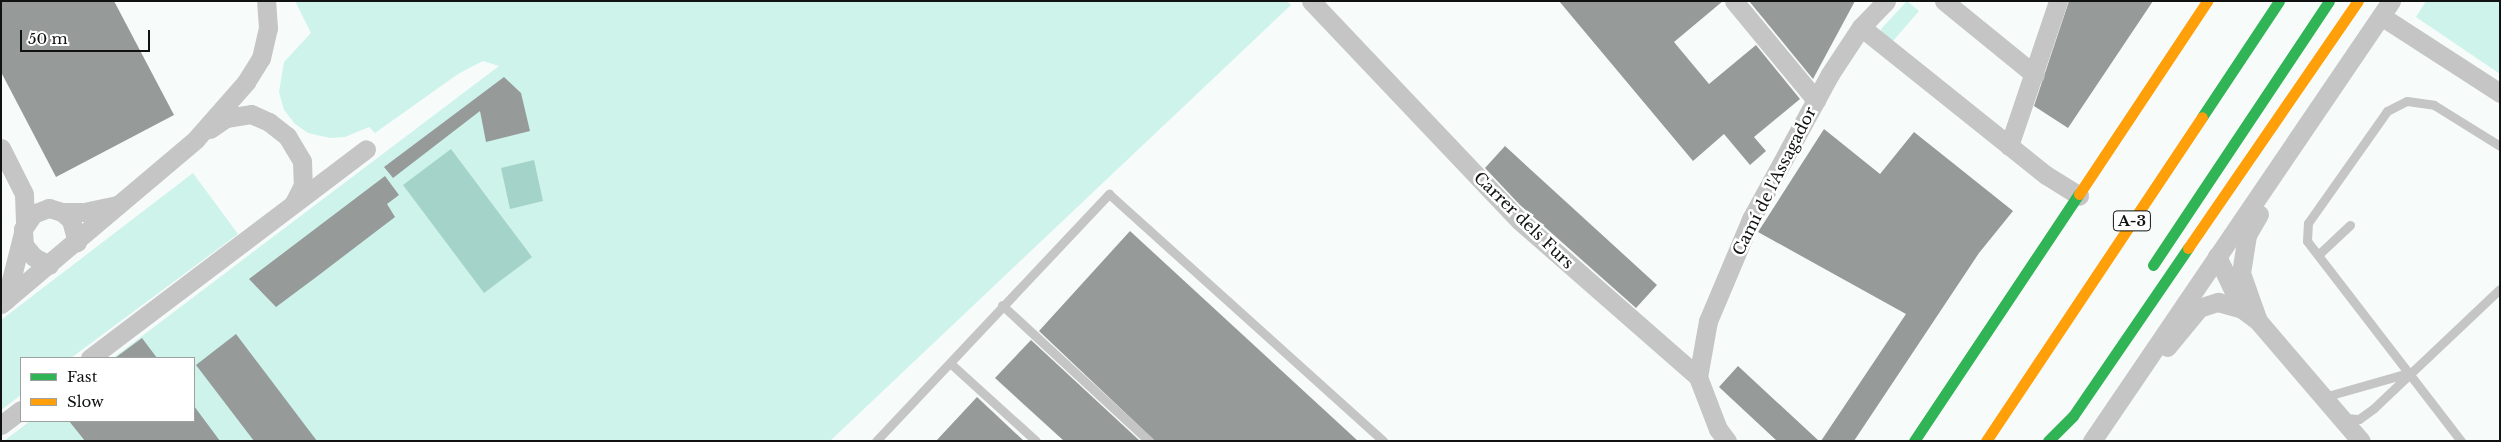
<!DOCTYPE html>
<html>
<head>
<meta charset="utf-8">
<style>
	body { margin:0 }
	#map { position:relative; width:2501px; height:442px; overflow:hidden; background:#f7fcfb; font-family:"Libre Baskerville",serif }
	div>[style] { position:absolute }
	.green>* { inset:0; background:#cef3eb }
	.water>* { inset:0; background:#a4d3c9 }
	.building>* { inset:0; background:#969a99 }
	.lane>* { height:9px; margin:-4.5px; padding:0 4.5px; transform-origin:4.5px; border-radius:4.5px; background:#c5c5c5 }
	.street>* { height:19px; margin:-9.5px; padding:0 9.5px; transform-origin:9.5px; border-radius:9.5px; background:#c5c5c5 }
	.fast>* { height:11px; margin:-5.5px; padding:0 5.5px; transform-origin:5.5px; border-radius:5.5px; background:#30b455 }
	.slow>* { height:11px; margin:-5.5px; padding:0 5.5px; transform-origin:5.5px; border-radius:5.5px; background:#ff9f0a }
	span { translate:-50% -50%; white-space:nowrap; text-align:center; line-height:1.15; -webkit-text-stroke:5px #fff; paint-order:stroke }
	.shield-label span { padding:1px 4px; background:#fff; border:1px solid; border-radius:4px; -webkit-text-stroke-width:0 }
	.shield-label { font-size:15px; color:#101312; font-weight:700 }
	.street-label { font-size:16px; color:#101312 }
	.frame { position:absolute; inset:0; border:2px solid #101312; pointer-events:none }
	.legend { position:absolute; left:20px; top:357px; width:175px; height:65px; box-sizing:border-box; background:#fff; border:1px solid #9fa1a0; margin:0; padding:6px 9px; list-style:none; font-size:15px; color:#101312 }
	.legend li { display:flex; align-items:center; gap:10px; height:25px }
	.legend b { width:25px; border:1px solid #9fa1a0 }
	.scale { position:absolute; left:20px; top:30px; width:130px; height:22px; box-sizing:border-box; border:2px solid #101312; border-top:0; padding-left:6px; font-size:15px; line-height:18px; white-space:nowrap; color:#101312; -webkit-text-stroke:4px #fff; paint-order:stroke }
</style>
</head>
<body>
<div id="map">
	<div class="green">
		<i style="clip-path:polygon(295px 1px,1287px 1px,1291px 5px,830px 441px,4px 441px,30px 421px,194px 421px,194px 358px,113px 358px,499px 66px,483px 61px,458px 74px,375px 133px,369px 127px,345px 137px,330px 138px,308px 133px,295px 124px,284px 110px,279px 92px,284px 62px,311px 33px)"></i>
		<i style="clip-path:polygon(1907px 1px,1919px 11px,1893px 41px,1882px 34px,1881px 29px)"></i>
		<i style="clip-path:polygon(2426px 1px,2500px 1px,2500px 74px,2416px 17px)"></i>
		<i style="clip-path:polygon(193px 173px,238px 234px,71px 358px,21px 358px,21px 395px,1px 410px,1px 320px)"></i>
	</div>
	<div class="water">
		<i style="clip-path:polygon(451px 149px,532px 257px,484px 293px,403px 185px)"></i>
		<i style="clip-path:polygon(534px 160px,543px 201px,510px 209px,501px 168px)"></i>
	</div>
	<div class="building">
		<i style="clip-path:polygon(1px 1px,114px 1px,174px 115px,56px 177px,1px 72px)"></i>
		<i style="clip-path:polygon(1559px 1px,1723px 1px,1674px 42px,1709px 84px,1756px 45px,1800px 99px,1754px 137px,1766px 151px,1750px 165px,1724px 134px,1693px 161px)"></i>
		<i style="clip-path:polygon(1749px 1px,1855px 1px,1813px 79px)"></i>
		<i style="clip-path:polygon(2069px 1px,2153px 1px,2068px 128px,2034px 106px)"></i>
		<i style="clip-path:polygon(504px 77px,521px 93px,530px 131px,486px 142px,480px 111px,393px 178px,384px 167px)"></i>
		<i style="clip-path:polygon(1824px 129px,1880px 174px,1914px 132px,2013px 211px,1979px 253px,1854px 441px,1821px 441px,1906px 314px,1758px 232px)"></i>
		<i style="clip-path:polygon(1505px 146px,1657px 285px,1636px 308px,1520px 205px,1485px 168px)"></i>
		<i style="clip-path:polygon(385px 176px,399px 195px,387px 204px,395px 217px,315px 278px,276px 307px,249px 279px)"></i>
		<i style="clip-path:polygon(1130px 231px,1358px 441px,1155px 441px,1039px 331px)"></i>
		<i style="clip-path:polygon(236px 334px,317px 441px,254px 441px,196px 365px)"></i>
		<i style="clip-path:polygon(142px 338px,157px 358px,115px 358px)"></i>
		<i style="clip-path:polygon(1031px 340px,1140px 441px,1064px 441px,995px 378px)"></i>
		<i style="clip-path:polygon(1738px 366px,1819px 441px,1777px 441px,1719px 387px)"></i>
		<i style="clip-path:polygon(977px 397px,1024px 441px,936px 441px)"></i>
		<i style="clip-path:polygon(194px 406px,220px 441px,85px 441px,69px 421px,194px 421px)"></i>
	</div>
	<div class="lane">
		<i style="left:2318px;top:255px;width:44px;rotate:-43.2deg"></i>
		<i style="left:1002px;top:305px;width:200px;rotate:42.8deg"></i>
		<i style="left:950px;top:363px;width:116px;rotate:42.2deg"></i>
		<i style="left:2322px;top:394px;width:9px;rotate:6deg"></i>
		<i style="left:2331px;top:395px;width:80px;rotate:-15.9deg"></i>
		<i style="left:2344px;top:418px;width:15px;rotate:4deg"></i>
		<i style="left:2359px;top:419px;width:19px;rotate:-36deg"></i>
		<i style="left:2374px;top:408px;width:173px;rotate:-43.4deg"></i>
		<i style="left:876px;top:441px;width:340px;rotate:-46.7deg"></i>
		<i style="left:1109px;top:194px;width:369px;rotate:42deg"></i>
		<i style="left:2461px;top:441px;width:252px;rotate:-127.6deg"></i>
		<i style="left:2307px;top:241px;width:18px;rotate:-87deg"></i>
		<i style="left:2308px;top:223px;width:137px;rotate:-54.8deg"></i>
		<i style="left:2387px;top:111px;width:22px;rotate:-27deg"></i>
		<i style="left:2407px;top:101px;width:27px;rotate:8deg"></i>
		<i style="left:2434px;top:105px;width:78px;rotate:31.8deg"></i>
	</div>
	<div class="street">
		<i style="left:1311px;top:1px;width:303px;rotate:46.5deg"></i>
		<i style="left:1520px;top:221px;width:237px;rotate:41.2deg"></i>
		<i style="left:1698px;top:377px;width:56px;rotate:69deg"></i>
		<i style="left:1718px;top:429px;width:15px;rotate:53deg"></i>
		<i style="left:1734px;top:1px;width:129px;rotate:50.4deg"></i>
		<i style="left:1944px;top:1px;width:117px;rotate:39.1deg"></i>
		<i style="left:2381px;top:16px;width:142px;rotate:32.9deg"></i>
		<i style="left:1861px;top:27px;width:237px;rotate:38.7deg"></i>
		<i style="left:2046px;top:175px;width:39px;rotate:32deg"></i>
		<i style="left:210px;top:129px;width:19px;rotate:-35deg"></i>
		<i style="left:226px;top:118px;width:25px;rotate:-9deg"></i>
		<i style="left:251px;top:114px;width:20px;rotate:24deg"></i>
		<i style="left:269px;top:122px;width:23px;rotate:38deg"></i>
		<i style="left:287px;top:136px;width:29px;rotate:59deg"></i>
		<i style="left:302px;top:161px;width:24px;rotate:88deg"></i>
		<i style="left:303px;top:185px;width:20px;rotate:117deg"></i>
		<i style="left:2009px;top:146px;width:153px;rotate:-71.3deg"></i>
		<i style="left:1px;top:148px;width:51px;rotate:63.4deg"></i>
		<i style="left:24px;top:194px;width:30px;rotate:88deg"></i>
		<i style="left:62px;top:212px;width:22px"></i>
		<i style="left:84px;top:212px;width:35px;rotate:-12deg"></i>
		<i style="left:2217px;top:256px;width:59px;rotate:64.7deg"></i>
		<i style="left:49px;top:265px;width:17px;rotate:-152deg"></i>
		<i style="left:34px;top:257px;width:16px;rotate:-130deg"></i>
		<i style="left:24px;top:245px;width:16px;rotate:-94deg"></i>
		<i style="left:23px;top:229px;width:18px;rotate:-56deg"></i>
		<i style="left:33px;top:214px;width:17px;rotate:-21deg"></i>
		<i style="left:49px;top:208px;width:14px;rotate:17deg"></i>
		<i style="left:62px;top:212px;width:12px;rotate:42deg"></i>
		<i style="left:71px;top:220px;width:23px;rotate:75deg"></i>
		<i style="left:6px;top:300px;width:69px;rotate:-75.8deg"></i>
		<i style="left:1px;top:304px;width:255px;rotate:-40.2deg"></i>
		<i style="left:196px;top:139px;width:76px;rotate:-48.7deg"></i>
		<i style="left:246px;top:82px;width:28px;rotate:-58deg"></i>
		<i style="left:261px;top:58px;width:31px;rotate:-77deg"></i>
		<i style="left:268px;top:28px;width:27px;rotate:-94deg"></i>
		<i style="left:2258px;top:321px;width:51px;rotate:-109.5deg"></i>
		<i style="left:2241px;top:273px;width:38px;rotate:-81deg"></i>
		<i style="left:2247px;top:235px;width:24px;rotate:-60deg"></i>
		<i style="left:2167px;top:347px;width:50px;rotate:-50.6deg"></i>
		<i style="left:2199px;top:308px;width:20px;rotate:-18deg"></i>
		<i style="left:2218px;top:302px;width:25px;rotate:16deg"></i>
		<i style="left:2242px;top:309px;width:20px;rotate:37deg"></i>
		<i style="left:2258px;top:321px;width:158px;rotate:49.4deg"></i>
		<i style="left:90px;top:358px;width:346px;rotate:-37.1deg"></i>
		<i style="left:1698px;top:377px;width:57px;rotate:-79.9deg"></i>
		<i style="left:1708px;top:321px;width:111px;rotate:-67.1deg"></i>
		<i style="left:1751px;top:219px;width:165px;rotate:-61.4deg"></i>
		<i style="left:1830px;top:74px;width:56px;rotate:-56.6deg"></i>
		<i style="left:1861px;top:27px;width:36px;rotate:-46deg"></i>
		<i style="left:1px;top:425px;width:25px;rotate:-37deg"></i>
		<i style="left:2092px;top:441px;width:532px;rotate:-55.8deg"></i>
	</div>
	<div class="fast">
		<i style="left:2202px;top:117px;width:139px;rotate:-56.4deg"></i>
		<i style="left:2153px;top:265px;width:317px;rotate:-56.3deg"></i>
		<i style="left:1914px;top:441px;width:297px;rotate:-56.3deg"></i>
		<i style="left:2048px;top:441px;width:35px;rotate:-45deg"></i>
		<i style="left:2073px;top:416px;width:204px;rotate:-55.6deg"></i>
	</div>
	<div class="slow">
		<i style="left:2079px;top:194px;width:232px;rotate:-56.4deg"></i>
		<i style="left:2188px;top:248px;width:300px;rotate:-55.5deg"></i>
		<i style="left:1986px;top:441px;width:389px;rotate:-56.3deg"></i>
	</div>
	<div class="shield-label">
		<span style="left:2132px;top:221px">A-3</span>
	</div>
	<div class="street-label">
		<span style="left:1774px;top:181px;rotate:-63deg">Camí de l'Assagador</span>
		<span style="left:1524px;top:220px;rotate:44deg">Carrer dels Furs</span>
	</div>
	<div class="frame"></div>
	<ul class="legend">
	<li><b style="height:6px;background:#30b455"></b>Fast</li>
	<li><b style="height:6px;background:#ff9f0a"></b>Slow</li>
	</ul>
	<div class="scale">50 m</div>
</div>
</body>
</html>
